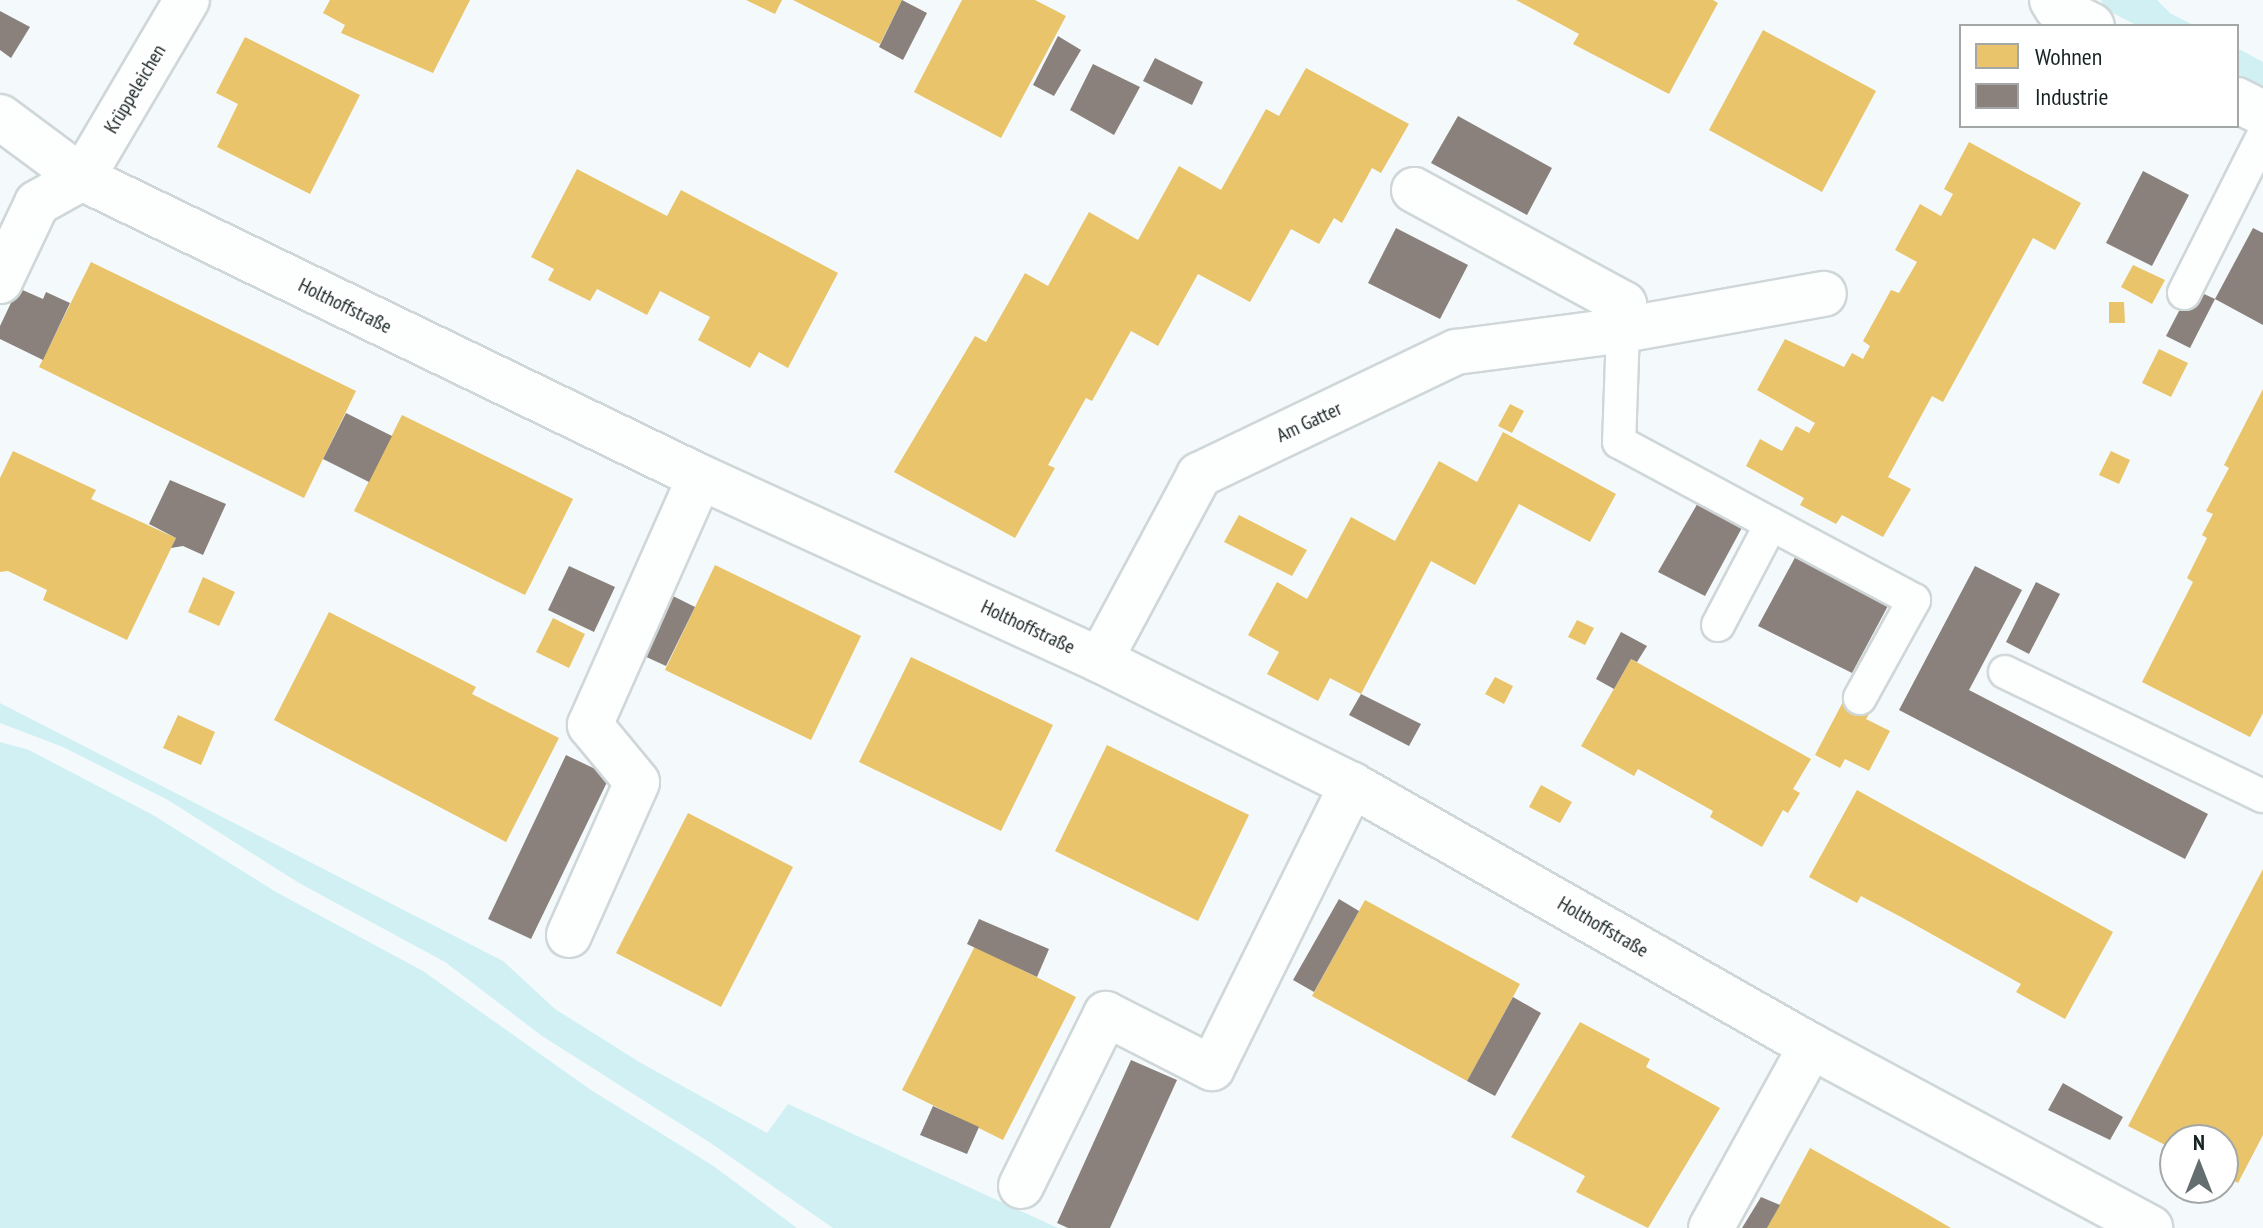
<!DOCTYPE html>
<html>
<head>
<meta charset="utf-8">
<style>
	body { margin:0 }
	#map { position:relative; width:2263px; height:1228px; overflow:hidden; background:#f4fafb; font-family:"PT Sans Narrow",sans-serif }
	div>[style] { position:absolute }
	.green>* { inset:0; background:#d0f0f4 }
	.homes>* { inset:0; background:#e9c46a }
	.industry>* { inset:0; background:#8a817c }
	.roads { filter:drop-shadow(2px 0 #cfd7d8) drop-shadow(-2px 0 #cfd7d8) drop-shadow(0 2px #cfd7d8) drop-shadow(0 -2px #cfd7d8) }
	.service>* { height:32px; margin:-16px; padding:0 16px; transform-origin:16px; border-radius:16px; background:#fdfefe }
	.minor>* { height:44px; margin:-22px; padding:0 22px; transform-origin:22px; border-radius:22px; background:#fdfefe }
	span { translate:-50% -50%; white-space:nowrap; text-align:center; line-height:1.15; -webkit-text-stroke:8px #fff; paint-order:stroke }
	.street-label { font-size:20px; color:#182324 }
	.legend { position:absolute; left:1959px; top:24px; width:280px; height:104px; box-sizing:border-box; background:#fff; border:2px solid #a3a7a7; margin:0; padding:10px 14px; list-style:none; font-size:24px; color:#182324 }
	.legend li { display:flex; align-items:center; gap:16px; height:40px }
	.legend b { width:40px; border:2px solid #a3a7a7 }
	.north { position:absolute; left:2159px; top:1124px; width:80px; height:80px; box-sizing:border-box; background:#fff; border:2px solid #a3a7a7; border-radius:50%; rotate:0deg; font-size:22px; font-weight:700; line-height:32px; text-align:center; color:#182324 }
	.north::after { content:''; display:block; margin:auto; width:28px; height:36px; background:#656e6f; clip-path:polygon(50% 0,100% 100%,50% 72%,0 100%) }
</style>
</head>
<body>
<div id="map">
	<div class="green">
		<i style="clip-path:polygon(2101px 0,2157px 0,2170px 13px,2195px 26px,2138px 26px,2105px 9px)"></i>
		<i style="clip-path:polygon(2237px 48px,2263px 62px,2263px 91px,2237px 77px)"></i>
		<i style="clip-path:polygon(0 703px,503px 961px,555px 1009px,641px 1063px,767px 1133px,788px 1104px,1058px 1228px,833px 1228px,709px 1142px,542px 1036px,445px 962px,299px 883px,168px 800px,63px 747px,0 723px)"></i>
		<i style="clip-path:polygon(0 742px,29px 750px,153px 815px,276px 892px,423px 971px,591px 1090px,712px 1165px,797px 1228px,0 1228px)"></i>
	</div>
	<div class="homes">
		<i style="clip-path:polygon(330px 0,470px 0,433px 73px,341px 33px,345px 25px,323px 13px)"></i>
		<i style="clip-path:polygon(746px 0,782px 0,775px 14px)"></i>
		<i style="clip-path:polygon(793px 0,902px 0,880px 44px)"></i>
		<i style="clip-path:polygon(962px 0,1035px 0,1066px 16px,1001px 138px,914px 92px)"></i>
		<i style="clip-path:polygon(1516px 0,1713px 0,1718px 3px,1669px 94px,1573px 44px,1579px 34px)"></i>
		<i style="clip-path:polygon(1763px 30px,1876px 91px,1822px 192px,1709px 130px)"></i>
		<i style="clip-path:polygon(245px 37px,360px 95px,310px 194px,217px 147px,238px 104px,216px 93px)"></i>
		<i style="clip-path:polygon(1306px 68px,1409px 124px,1381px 173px,1372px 168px,1342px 223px,1334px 218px,1319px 244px,1291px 229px,1250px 302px,1198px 274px,1158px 346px,1131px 331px,1092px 401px,1086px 398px,1048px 465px,1055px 468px,1015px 538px,894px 472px,975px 336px,986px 342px,1025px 273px,1048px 286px,1089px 212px,1138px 240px,1179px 166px,1221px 190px,1266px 109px,1279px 116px)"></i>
		<i style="clip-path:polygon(1969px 142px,2081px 203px,2055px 250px,2033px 238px,1943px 402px,1932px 396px,1888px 477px,1911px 489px,1883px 537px,1842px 515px,1836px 524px,1800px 505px,1804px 498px,1746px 466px,1760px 439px,1782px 451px,1796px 426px,1809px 433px,1815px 423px,1757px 390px,1785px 339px,1844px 367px,1852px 353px,1863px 359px,1870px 346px,1863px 341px,1891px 290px,1899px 293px,1917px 262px,1895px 250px,1920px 204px,1941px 216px,1953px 194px,1944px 189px)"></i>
		<i style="clip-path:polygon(577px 169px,667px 216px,681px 190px,838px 273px,788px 368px,759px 352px,750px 368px,698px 340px,710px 317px,660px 291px,647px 315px,597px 289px,590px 301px,548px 280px,554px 269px,531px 257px)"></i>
		<i style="clip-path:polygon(91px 262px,356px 391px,304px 498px,39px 367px)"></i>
		<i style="clip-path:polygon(2133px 265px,2165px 280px,2152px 304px,2121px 287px)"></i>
		<i style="clip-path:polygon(2109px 302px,2124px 302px,2125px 323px,2109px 323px)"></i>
		<i style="clip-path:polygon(2159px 349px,2188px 363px,2171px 397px,2142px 383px)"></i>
		<i style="clip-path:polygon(2263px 389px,2263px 713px,2250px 737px,2142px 682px,2193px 582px,2187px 578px,2207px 538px,2202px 535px,2213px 514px,2206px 511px,2229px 468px,2224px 465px)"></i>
		<i style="clip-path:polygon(1510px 404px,1524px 411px,1512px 433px,1498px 426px)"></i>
		<i style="clip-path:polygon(402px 415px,573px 499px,525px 595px,354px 511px)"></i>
		<i style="clip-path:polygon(1503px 432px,1616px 494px,1590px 542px,1519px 504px,1475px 585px,1431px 561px,1361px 694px,1330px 678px,1318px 701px,1267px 674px,1279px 652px,1248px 635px,1277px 582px,1307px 599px,1351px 517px,1395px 541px,1439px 461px,1477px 482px)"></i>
		<i style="clip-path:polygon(13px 451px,96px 490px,91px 499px,176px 538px,127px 640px,43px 600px,47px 590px,8px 571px,0 572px,0 478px)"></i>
		<i style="clip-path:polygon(2111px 451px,2130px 460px,2119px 484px,2099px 475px)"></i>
		<i style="clip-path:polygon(1239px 515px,1307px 550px,1292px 576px,1224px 542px)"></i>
		<i style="clip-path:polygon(715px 565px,861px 636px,811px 740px,665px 670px)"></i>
		<i style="clip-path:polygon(203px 577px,235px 592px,219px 626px,188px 612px)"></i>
		<i style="clip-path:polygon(329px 612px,476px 687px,472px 694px,559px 738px,506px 842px,274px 720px)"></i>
		<i style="clip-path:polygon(553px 618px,585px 634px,569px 668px,536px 652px)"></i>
		<i style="clip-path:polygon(1577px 620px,1594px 628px,1585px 645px,1568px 637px)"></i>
		<i style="clip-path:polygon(911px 657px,1053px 725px,1001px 831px,859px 762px)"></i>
		<i style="clip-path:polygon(1631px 659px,1811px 759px,1793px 789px,1800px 793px,1788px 813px,1783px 810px,1762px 847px,1710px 817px,1713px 811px,1638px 769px,1634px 776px,1581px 746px)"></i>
		<i style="clip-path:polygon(1495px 677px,1513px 686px,1504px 704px,1485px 694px)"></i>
		<i style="clip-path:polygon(1845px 698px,1871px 711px,1866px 719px,1890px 731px,1869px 771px,1845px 759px,1840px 768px,1815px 755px)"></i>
		<i style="clip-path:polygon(178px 715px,215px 732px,201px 765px,163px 748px)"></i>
		<i style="clip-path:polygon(1107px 745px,1249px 815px,1198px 921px,1055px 851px)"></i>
		<i style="clip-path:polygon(1541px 785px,1572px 802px,1560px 823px,1529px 807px)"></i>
		<i style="clip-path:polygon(1857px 790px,2113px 932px,2065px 1019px,2016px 992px,2021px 984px,1901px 917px,1861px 896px,1857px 903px,1809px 877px)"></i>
		<i style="clip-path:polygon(688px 813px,793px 867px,721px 1007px,616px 953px)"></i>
		<i style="clip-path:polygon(2263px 869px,2263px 1135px,2238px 1183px,2223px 1175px,2223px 1140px,2175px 1140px,2175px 1150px,2128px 1126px)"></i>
		<i style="clip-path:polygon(1365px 900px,1520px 984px,1467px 1081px,1312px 996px)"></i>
		<i style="clip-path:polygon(975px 946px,1076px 997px,1003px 1140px,902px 1090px)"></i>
		<i style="clip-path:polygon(1580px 1022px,1650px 1059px,1646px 1067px,1720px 1108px,1648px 1228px,1576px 1192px,1585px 1176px,1511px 1137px)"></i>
		<i style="clip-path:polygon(1810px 1148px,1908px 1203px,1951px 1228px,1767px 1228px)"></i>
	</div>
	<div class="industry">
		<i style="clip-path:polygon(902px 0,927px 13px,903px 60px,879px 47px)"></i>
		<i style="clip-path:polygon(0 11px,30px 27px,11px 58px,0 50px)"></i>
		<i style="clip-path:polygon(1058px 36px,1081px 50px,1054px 96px,1033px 85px)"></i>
		<i style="clip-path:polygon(1155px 58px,1203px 82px,1192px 105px,1143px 81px)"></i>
		<i style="clip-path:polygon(1093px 64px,1140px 87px,1114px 135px,1070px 110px)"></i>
		<i style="clip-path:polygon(1458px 116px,1552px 168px,1527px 215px,1431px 163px)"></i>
		<i style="clip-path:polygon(2143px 171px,2189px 195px,2152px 266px,2106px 243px)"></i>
		<i style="clip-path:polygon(1396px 228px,1468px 265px,1440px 319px,1368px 283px)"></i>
		<i style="clip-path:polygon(2253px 228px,2263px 233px,2263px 325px,2215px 299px)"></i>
		<i style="clip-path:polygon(18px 288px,43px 299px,46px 292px,70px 303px,43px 360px,0 339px,0 326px)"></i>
		<i style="clip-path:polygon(2191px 288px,2215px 299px,2190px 348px,2166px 336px)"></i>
		<i style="clip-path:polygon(346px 413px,392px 436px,369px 482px,323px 459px)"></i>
		<i style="clip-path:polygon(170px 480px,226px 504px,203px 555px,183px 546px,171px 548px,176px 538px,149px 524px)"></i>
		<i style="clip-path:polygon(1699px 501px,1744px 524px,1705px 596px,1658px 572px)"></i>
		<i style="clip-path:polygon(1798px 552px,1890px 602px,1852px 673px,1758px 626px)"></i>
		<i style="clip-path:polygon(569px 566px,615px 587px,594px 632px,548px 610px)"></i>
		<i style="clip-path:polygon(1975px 566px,2022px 590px,1969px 690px,2208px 814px,2185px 859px,1899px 710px)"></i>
		<i style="clip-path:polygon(2036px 582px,2060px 594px,2029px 654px,2006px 642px)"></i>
		<i style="clip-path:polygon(671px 595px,695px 607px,666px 666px,642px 655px)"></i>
		<i style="clip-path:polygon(1621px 632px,1647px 646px,1637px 662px,1631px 659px,1614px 689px,1596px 679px)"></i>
		<i style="clip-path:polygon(1361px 694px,1421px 724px,1409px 746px,1349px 715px)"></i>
		<i style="clip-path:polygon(566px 755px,610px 776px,531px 939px,488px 919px)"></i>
		<i style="clip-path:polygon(1339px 899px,1359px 911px,1314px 992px,1293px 980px)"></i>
		<i style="clip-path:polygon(979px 919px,1049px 949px,1037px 977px,967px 944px)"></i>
		<i style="clip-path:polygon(1513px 997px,1541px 1013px,1495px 1096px,1467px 1081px)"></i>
		<i style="clip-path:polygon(1131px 1060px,1177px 1080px,1110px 1228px,1068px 1228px,1057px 1223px)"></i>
		<i style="clip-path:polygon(2063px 1083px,2123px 1117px,2110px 1140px,2048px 1110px)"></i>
		<i style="clip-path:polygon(933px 1106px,979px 1127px,967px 1154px,920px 1135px)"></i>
		<i style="clip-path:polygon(1761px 1197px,1780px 1205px,1767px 1228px,1742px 1228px)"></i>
	</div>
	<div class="roads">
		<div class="service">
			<i style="left:2184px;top:293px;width:176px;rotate:-63.3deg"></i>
			<i style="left:1623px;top:330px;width:112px;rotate:92deg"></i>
			<i style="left:1619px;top:442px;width:173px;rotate:28.3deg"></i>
			<i style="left:1718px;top:625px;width:114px;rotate:-62.3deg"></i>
			<i style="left:1771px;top:524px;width:162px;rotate:28deg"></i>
			<i style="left:1914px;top:600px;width:112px;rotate:118.9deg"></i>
			<i style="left:2005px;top:672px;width:286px;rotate:25.7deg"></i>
		</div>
		<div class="minor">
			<i style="left:2052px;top:0;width:9px;rotate:58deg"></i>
			<i style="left:2057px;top:8px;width:39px;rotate:27deg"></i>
			<i style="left:2237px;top:100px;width:29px;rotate:27deg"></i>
			<i style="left:0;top:117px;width:102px;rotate:36.6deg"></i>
			<i style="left:82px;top:178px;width:687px;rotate:25.82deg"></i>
			<i style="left:700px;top:477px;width:440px;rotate:24.6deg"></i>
			<i style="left:1100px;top:660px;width:281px;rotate:26.4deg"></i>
			<i style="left:1352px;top:785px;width:528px;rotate:29.62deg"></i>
			<i style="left:1811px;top:1046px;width:385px;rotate:28.2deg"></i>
			<i style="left:1414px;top:190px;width:239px;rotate:28.5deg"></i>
			<i style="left:1624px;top:304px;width:26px;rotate:92deg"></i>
			<i style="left:0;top:281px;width:86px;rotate:-64.6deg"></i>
			<i style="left:37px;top:203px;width:51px;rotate:-29.1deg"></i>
			<i style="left:82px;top:178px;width:207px;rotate:-59.5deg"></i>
			<i style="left:1100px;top:660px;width:210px;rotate:-61.8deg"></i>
			<i style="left:1199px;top:475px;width:285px;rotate:-25.6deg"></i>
			<i style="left:1456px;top:352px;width:168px;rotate:-7.5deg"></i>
			<i style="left:1623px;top:330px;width:204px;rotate:-10.2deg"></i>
			<i style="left:569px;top:935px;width:167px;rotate:-66deg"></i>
			<i style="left:637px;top:782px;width:74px;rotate:-129.5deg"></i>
			<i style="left:590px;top:725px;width:271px;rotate:-66.1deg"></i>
			<i style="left:1021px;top:1186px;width:192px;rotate:-63.7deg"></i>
			<i style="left:1106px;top:1014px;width:119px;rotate:27deg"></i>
			<i style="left:1212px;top:1068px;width:316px;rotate:-63.7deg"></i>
			<i style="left:1711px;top:1228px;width:208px;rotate:-61.2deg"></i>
		</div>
	</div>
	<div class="street-label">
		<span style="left:135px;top:89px;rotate:-59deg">Krüppeleichen</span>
		<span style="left:345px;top:306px;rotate:26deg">Holthoffstraße</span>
		<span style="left:1309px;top:422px;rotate:-25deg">Am Gatter</span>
		<span style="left:1028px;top:627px;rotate:25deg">Holthoffstraße</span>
		<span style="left:1603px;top:927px;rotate:30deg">Holthoffstraße</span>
	</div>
	<ul class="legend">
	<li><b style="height:22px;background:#e9c46a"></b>Wohnen</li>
	<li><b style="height:22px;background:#8a817c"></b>Industrie</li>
	</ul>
	<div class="north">N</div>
</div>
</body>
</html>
